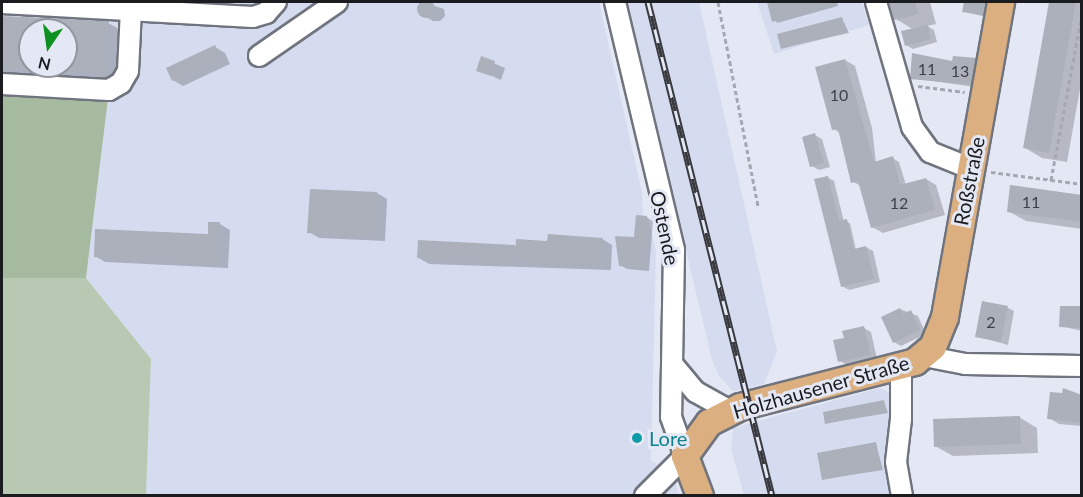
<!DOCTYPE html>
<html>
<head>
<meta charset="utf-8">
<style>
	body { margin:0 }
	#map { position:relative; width:1083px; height:497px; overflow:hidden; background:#e4e8f4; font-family:Lato,sans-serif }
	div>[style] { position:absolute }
	.built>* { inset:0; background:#d6dcef }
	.green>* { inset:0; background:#b8c8b3 }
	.forest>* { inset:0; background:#a5ba9f }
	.shadow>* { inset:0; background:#0003 }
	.building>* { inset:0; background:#acb0bb }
	.round { border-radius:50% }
	.path>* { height:3px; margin-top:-1.5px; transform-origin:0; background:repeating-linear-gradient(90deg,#a5a8b2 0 4.5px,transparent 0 7.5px) }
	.roads { filter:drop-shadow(2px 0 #70747e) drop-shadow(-2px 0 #70747e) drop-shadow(0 2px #70747e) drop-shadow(0 -2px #70747e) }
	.minor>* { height:20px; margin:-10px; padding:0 10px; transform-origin:10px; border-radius:10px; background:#fff }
	.major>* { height:26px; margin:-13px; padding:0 13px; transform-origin:13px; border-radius:13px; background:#dbaf7f }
	.rail>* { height:7px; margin-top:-3.5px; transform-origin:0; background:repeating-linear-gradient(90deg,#e4e8f4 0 14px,#383a3f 0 28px); box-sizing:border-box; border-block:2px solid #383a3f }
	.dots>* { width:16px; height:16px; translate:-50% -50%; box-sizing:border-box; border:3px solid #e4e8f4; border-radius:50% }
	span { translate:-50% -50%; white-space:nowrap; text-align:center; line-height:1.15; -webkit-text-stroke:6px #e4e8f4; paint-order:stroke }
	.number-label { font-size:16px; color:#3e4147 }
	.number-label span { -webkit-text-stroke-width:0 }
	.street-label { font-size:20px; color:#1a1c20 }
	.culture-label { font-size:20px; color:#0d838f }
	.left { translate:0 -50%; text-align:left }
	.frame { position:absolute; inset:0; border:3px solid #1a1c20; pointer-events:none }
	.north { position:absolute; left:18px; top:18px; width:60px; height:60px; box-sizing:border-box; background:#e4e8f4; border:2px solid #93969f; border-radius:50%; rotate:193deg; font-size:16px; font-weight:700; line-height:24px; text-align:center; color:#1a1c20 }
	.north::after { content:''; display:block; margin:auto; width:21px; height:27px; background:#0d9123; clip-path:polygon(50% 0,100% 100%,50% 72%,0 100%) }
</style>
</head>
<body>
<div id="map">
	<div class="built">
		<i style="clip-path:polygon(evenodd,2px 2px,599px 2px,642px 192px,643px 216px,648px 217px,656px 251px,651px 460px,674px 476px,679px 495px,146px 495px,151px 359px,86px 278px,108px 90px,2px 84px,2px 2px,30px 30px,66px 30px,66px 66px,30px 66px,30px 30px)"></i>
		<i style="clip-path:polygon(627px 2px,699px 2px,777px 351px,764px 384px,733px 391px,719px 376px,712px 360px)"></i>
		<i style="clip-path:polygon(757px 2px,862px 2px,869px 25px,774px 54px)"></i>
		<i style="clip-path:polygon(880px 388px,894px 395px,900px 495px,744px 495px,731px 449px,733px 428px)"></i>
	</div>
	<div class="green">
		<i style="clip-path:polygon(2px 278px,86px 278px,151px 359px,146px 495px,2px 496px)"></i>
	</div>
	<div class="forest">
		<i style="clip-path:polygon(2px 86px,109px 90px,86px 278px,2px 278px)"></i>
	</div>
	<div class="shadow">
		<i style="clip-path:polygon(422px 2px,444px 9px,445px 16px,440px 21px,433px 21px,422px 15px,418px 10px)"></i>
		<i style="clip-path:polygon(768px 2px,837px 2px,838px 6px,777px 23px)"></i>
		<i style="clip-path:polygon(891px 2px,930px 2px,936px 24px,927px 26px,934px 30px,937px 42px,913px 49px,906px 45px,914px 30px,896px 19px)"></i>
		<i style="clip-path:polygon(965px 2px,997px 2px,993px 19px,963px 11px)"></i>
		<i style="clip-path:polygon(1050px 2px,1082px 2px,1082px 78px,1067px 162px,1042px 158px,1025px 148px)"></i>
		<i style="clip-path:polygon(evenodd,2px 18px,108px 23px,119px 29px,116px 78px,2px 73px,2px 18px,30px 30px,66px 30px,66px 66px,30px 66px,30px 30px)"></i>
		<i style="clip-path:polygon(842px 18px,849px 33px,782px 48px)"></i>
		<i style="clip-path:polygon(215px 47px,225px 53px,230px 64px,183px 86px,173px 80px)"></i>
		<i style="clip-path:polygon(482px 58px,505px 68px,501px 80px,478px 70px)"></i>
		<i style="clip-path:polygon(977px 59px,984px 63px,981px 88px,912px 78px,954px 63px)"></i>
		<i style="clip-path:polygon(845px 60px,855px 66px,872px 128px,876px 163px,892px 158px,899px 162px,906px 185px,926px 179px,936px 185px,945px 215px,883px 233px,872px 227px,861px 186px,853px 182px,841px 134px,834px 129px)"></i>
		<i style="clip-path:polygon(815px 135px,822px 139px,830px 167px,819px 170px,812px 166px)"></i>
		<i style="clip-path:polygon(827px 177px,834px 181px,844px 222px,850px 223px,856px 250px,866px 247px,873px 251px,880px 282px,849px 290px,842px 286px)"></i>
		<i style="clip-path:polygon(377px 193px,387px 199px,385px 241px,319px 238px,309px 232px)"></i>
		<i style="clip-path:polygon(1082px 197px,1082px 229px,1026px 221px,1008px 211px)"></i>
		<i style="clip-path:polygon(646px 217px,653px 221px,649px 271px,627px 269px,620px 265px)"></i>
		<i style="clip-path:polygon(220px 224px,230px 230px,228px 268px,105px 262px,95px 256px,209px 236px)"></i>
		<i style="clip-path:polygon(602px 239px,612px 245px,611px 270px,429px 264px,419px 258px,420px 241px,517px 246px)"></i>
		<i style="clip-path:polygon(1008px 308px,1014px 311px,1008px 345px,976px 336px)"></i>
		<i style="clip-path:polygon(1082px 308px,1082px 331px,1061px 326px)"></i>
		<i style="clip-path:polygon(900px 309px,918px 316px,926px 334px,901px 346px,894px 342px)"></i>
		<i style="clip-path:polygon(864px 328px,871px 332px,877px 359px,847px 365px,840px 361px,845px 339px)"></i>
		<i style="clip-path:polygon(1064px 389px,1082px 396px,1082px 426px,1059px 424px,1049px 418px)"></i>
		<i style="clip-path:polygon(884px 402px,888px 413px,827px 423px)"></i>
		<i style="clip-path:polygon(1019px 417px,1037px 428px,1038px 453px,953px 456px,935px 446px)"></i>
		<i style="clip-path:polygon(876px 444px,883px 470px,824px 479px)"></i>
	</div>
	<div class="building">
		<i class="round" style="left:417px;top:0;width:18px;height:18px"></i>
		<i style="clip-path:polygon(767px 2px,835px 2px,836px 4px,772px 22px)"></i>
		<i style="clip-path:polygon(889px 2px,915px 2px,919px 14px,894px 20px)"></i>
		<i style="clip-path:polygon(964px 2px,989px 2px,987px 16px,962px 12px)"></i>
		<i style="clip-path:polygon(1049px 2px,1076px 2px,1049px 153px,1023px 148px)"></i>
		<i style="clip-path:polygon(evenodd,2px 16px,109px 21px,106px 73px,2px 68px,2px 16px,30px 30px,66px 30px,66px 66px,30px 66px,30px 30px)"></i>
		<i style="clip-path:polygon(842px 17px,846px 32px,781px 49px,777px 34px)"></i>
		<i style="clip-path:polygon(928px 25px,931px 39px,905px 46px,901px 31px)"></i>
		<i style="clip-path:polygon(215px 45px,221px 58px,172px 81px,166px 68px)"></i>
		<i style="clip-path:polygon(912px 53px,952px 61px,953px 56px,977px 58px,975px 85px,910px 79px)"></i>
		<i style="clip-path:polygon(481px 56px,495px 61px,491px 76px,476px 71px)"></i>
		<i style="clip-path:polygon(845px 59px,874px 162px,893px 156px,900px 185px,926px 178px,935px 210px,871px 228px,858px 181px,851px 183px,838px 129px,832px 130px,815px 67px)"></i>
		<i style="clip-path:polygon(815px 133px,824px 163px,810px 167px,802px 137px)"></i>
		<i style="clip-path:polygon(828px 176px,839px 221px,847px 219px,854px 249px,866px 246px,874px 279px,841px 287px,814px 179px)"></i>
		<i style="clip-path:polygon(1010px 185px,1082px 195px,1082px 222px,1007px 212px)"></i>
		<i style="clip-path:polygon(310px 189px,377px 192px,375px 236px,307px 233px)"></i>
		<i style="clip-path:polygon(636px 215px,647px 216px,643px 268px,619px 266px,615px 236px,634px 237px)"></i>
		<i style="clip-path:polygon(208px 222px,220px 222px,218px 263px,94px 257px,95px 229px,208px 234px)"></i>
		<i style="clip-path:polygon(548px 234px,603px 238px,601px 265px,515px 260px,516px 239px,547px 241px)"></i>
		<i style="clip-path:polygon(418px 240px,515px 245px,514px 263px,417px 258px)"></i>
		<i style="clip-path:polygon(982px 301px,1008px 306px,1001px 342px,975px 337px)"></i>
		<i style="clip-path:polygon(1060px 306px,1082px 306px,1082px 328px,1059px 327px)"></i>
		<i style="clip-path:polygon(900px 308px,903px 314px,911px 310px,920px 330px,893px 343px,881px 317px)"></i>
		<i style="clip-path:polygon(864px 326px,871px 355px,838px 362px,833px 340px,844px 338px,842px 331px)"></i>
		<i style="clip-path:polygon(1063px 388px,1082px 395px,1082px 423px,1047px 419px,1050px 392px,1062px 393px)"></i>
		<i style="clip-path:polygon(884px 400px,886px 412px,825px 424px,823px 412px)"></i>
		<i style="clip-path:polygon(1020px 416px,1021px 444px,934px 447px,933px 419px)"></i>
		<i style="clip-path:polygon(876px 442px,881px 469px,822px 480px,817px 453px)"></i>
	</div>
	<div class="path">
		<i style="left:718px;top:2px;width:208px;rotate:78.9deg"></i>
		<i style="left:918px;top:86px;width:47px;rotate:7.3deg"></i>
		<i style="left:991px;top:172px;width:92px;rotate:7.5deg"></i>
		<i style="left:1051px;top:180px;width:168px;rotate:-79.4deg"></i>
	</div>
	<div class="roads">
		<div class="minor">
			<i style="left:615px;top:2px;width:255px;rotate:76.6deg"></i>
			<i style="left:674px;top:250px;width:167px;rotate:91deg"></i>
			<i style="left:671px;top:417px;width:41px;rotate:70.3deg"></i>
			<i style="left:685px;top:456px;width:57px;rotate:135deg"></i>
			<i style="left:876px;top:2px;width:130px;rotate:73.9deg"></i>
			<i style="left:912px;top:127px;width:31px;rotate:54deg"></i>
			<i style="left:930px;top:152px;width:45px;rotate:22deg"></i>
			<i style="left:2px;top:3px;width:251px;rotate:3.2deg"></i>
			<i style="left:253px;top:17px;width:14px;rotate:-17deg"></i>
			<i style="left:266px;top:13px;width:15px;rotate:-48deg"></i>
			<i style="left:259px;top:56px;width:95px;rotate:-34.7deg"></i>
			<i style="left:2px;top:84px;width:107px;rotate:3.2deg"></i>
			<i style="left:109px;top:90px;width:14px;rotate:-30deg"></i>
			<i style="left:121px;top:83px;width:14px;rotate:-60deg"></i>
			<i style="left:128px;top:71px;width:61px;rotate:-87.2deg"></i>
			<i style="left:924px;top:356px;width:42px;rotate:11deg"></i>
			<i style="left:965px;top:364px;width:117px;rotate:1deg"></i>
			<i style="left:673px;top:365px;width:35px;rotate:50deg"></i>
			<i style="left:696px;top:392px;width:39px;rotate:29deg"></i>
			<i style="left:901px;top:366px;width:53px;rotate:90deg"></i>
			<i style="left:901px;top:419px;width:43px;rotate:96.6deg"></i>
			<i style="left:896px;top:462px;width:35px;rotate:80deg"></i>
		</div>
		<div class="major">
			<i style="left:700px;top:496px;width:43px;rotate:-110.6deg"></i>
			<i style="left:685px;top:456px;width:41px;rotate:-54deg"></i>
			<i style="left:709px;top:423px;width:35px;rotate:-27deg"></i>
			<i style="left:740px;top:407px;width:181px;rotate:-14.4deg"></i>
			<i style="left:915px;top:362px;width:23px;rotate:-40deg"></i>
			<i style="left:933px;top:347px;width:32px;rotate:-68deg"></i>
			<i style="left:945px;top:317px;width:320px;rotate:-79.9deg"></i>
		</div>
	</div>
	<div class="rail">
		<i style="left:648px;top:2px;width:509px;rotate:75.91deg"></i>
	</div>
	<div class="dots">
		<i style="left:637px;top:438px;background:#0f9aa8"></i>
	</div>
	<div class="number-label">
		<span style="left:927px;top:69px">11</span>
		<span style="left:960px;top:71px">13</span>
		<span style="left:839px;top:95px">10</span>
		<span style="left:1031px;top:202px">11</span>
		<span style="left:899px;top:203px">12</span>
		<span style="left:991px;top:322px">2</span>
	</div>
	<div class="street-label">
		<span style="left:969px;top:181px;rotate:-79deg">Roßstraße</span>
		<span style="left:665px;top:228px;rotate:78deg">Ostende</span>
		<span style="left:821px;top:387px;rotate:-16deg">Holzhausener Straße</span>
	</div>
	<div class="culture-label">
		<span class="left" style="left:649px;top:438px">Lore</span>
	</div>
	<div class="frame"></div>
	<div class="north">N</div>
</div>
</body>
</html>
